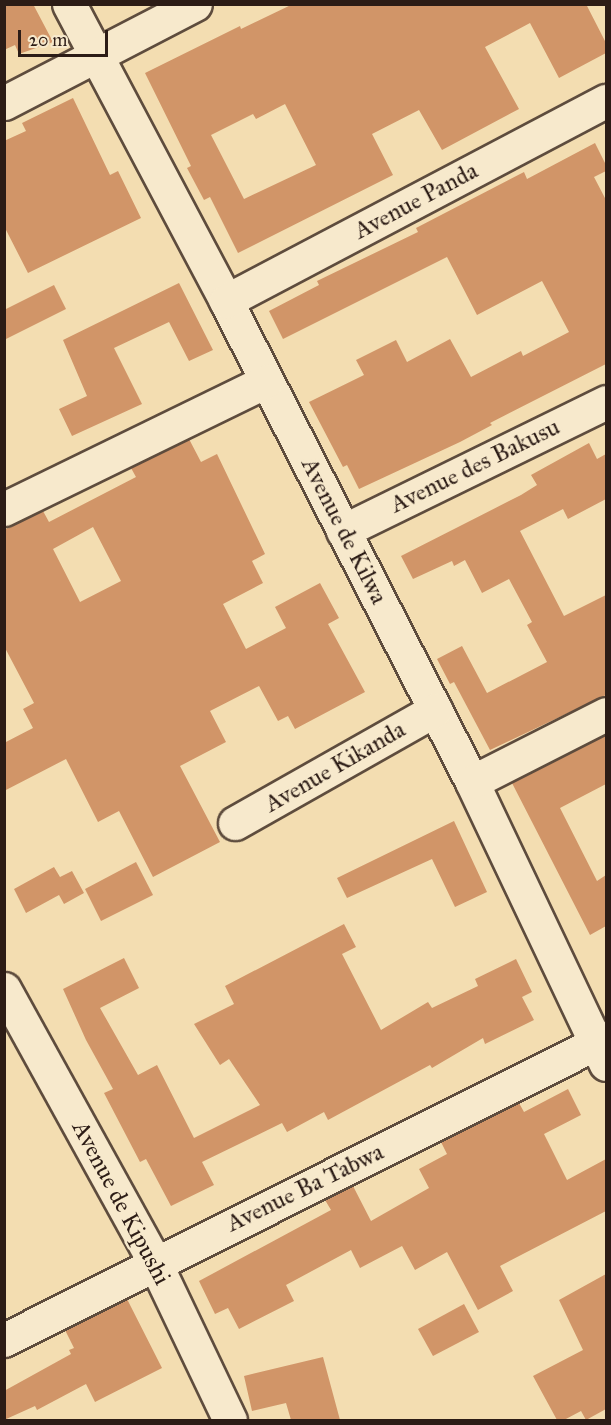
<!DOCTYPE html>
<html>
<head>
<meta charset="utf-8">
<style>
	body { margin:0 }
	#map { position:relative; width:611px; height:1425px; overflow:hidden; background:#f3ddb1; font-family:"IM FELL Great Primer",serif }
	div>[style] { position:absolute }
	.building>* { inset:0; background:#d19568 }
	.roads { filter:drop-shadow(2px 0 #5e4c3d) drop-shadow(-2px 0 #5e4c3d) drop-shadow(0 2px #5e4c3d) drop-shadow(0 -2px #5e4c3d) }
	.minor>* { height:33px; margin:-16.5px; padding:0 16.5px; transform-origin:16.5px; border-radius:16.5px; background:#f7e9cc }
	span { translate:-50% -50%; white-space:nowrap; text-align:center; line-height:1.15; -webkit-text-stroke:5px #f7e9cc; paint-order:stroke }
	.street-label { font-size:24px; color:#2c1c16 }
	.frame { position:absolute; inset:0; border:6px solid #2c1c16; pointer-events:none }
	.scale { position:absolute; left:18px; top:30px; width:90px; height:27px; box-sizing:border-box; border:3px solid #2c1c16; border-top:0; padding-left:8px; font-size:18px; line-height:21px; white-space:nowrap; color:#2c1c16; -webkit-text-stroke:4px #f7e9cc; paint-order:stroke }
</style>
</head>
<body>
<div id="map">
	<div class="building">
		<i style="clip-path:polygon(4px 4px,33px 4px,53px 42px,19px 54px,15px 45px,4px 50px)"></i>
		<i style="clip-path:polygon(evenodd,293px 4px,586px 4px,606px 43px,606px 53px,559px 78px,530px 23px,485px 47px,519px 109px,442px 150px,419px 110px,372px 134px,393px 175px,238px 253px,210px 197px,204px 200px,187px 168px,191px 166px,145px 73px,240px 26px,241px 29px,293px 4px,285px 104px,316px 165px,244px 199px,211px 135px,253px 114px,256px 119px,285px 104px)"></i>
		<i style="clip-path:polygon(73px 98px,110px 175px,118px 171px,141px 218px,28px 273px,4px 226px,4px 141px,26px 131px,22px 123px)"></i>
		<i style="clip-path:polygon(595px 143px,606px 165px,606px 171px,594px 177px,606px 200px,606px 364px,490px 423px,492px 425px,460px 442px,359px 489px,347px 465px,343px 467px,309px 402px,364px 375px,356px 360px,396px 340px,407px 362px,450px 339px,471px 377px,521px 351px,523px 356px,569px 332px,542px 281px,477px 315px,447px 257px,283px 339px,269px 311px,319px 285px,317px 281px,418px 232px,416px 228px,524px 172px,527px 179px)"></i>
		<i style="clip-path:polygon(179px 283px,213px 350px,189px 361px,169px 322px,114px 348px,142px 404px,72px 436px,59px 409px,87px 396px,63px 340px)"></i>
		<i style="clip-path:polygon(54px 285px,66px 309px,4px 340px,4px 310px)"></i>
		<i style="clip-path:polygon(evenodd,189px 439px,201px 462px,217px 454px,265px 554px,252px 561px,263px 583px,223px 604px,246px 649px,286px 628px,275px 607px,320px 583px,339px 618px,328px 624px,365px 692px,295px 729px,288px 716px,278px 721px,259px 686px,210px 711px,226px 742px,180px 766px,220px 842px,153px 877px,119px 811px,98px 822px,66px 759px,4px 791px,4px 743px,33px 728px,23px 709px,34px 703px,4px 646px,4px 530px,43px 511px,49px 522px,136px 477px,131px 468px,189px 439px,93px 527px,121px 581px,80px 602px,53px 549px,93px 527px)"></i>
		<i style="clip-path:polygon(589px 443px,597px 459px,606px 454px,606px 499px,568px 519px,563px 509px,520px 531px,564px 616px,606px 595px,606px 695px,490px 750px,454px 682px,450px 684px,437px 659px,462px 646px,487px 693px,547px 662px,527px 625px,532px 622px,509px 579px,482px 593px,465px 560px,454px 566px,452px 561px,413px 579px,401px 556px,521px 495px,537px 485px,531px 475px)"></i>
		<i style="clip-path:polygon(606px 735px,606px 784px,560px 808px,597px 881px,606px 875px,606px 926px,590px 935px,512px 783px)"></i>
		<i style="clip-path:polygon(454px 821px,487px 892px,455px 907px,432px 859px,347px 898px,337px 878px)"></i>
		<i style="clip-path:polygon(136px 862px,153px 895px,101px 921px,85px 889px)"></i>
		<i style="clip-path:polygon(54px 867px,60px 877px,72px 871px,84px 893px,64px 904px,59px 895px,26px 913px,14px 889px)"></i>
		<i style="clip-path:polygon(344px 924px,356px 947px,342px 954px,381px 1030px,428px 1002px,432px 1008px,478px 986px,475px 979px,516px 959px,532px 992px,522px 997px,534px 1020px,485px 1044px,483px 1038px,432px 1068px,430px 1065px,328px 1120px,324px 1112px,287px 1132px,282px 1123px,202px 1162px,214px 1185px,171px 1206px,146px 1159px,140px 1162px,104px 1093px,113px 1089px,86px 1040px,63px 989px,124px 958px,139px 988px,100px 1008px,138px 1075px,157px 1065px,194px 1138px,260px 1105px,229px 1059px,220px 1065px,194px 1024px,234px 1004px,225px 986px)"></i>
		<i style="clip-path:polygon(568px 1089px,581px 1115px,544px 1134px,567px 1180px,606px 1159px,606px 1211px,500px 1266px,513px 1291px,478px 1310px,447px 1252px,415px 1270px,402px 1246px,360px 1268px,351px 1250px,286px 1285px,294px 1301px,239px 1329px,228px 1308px,215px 1314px,199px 1281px,331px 1210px,325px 1200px,353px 1186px,371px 1221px,429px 1188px,419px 1169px,447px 1154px,441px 1142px,519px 1103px,524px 1112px)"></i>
		<i style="clip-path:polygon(606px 1274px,606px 1409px,586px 1420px,581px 1411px,564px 1420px,557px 1420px,533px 1376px,583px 1350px,559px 1300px)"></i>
		<i style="clip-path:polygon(127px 1299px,162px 1368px,95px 1402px,86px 1384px,37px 1410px,35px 1406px,4px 1420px,4px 1391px,71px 1354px,69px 1350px,74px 1348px,65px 1330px)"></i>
		<i style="clip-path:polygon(464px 1304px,479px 1332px,433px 1356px,418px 1329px)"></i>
		<i style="clip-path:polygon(323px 1357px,340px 1420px,291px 1420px,286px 1403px,252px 1411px,244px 1376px)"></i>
	</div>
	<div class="roads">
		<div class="minor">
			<i style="left:69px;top:4px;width:336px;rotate:62.1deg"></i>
			<i style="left:226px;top:301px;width:540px;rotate:62.91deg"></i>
			<i style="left:472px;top:782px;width:312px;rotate:64.6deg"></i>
			<i style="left:4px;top:103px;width:215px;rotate:-27.4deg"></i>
			<i style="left:226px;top:301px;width:429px;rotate:-27.8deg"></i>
			<i style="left:4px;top:509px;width:292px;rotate:-26deg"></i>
			<i style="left:343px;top:531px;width:293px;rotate:-26.1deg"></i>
			<i style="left:472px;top:782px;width:150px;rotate:-26.9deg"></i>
			<i style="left:235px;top:823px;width:230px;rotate:-29.5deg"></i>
			<i style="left:4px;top:989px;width:313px;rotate:61.1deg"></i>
			<i style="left:155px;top:1263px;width:174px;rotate:64.5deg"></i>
			<i style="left:4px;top:1340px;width:674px;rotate:-26.64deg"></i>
		</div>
	</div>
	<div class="street-label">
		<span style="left:416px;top:201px;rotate:-28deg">Avenue Panda</span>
		<span style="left:475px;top:466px;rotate:-26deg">Avenue des Bakusu</span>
		<span style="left:344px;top:531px;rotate:63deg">Avenue de Kilwa</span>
		<span style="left:335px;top:767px;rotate:-30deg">Avenue Kikanda</span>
		<span style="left:305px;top:1188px;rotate:-26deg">Avenue Ba Tabwa</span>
		<span style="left:121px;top:1203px;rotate:62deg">Avenue de Kipushi</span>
	</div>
	<div class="frame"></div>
	<div class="scale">20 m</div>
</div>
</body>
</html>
